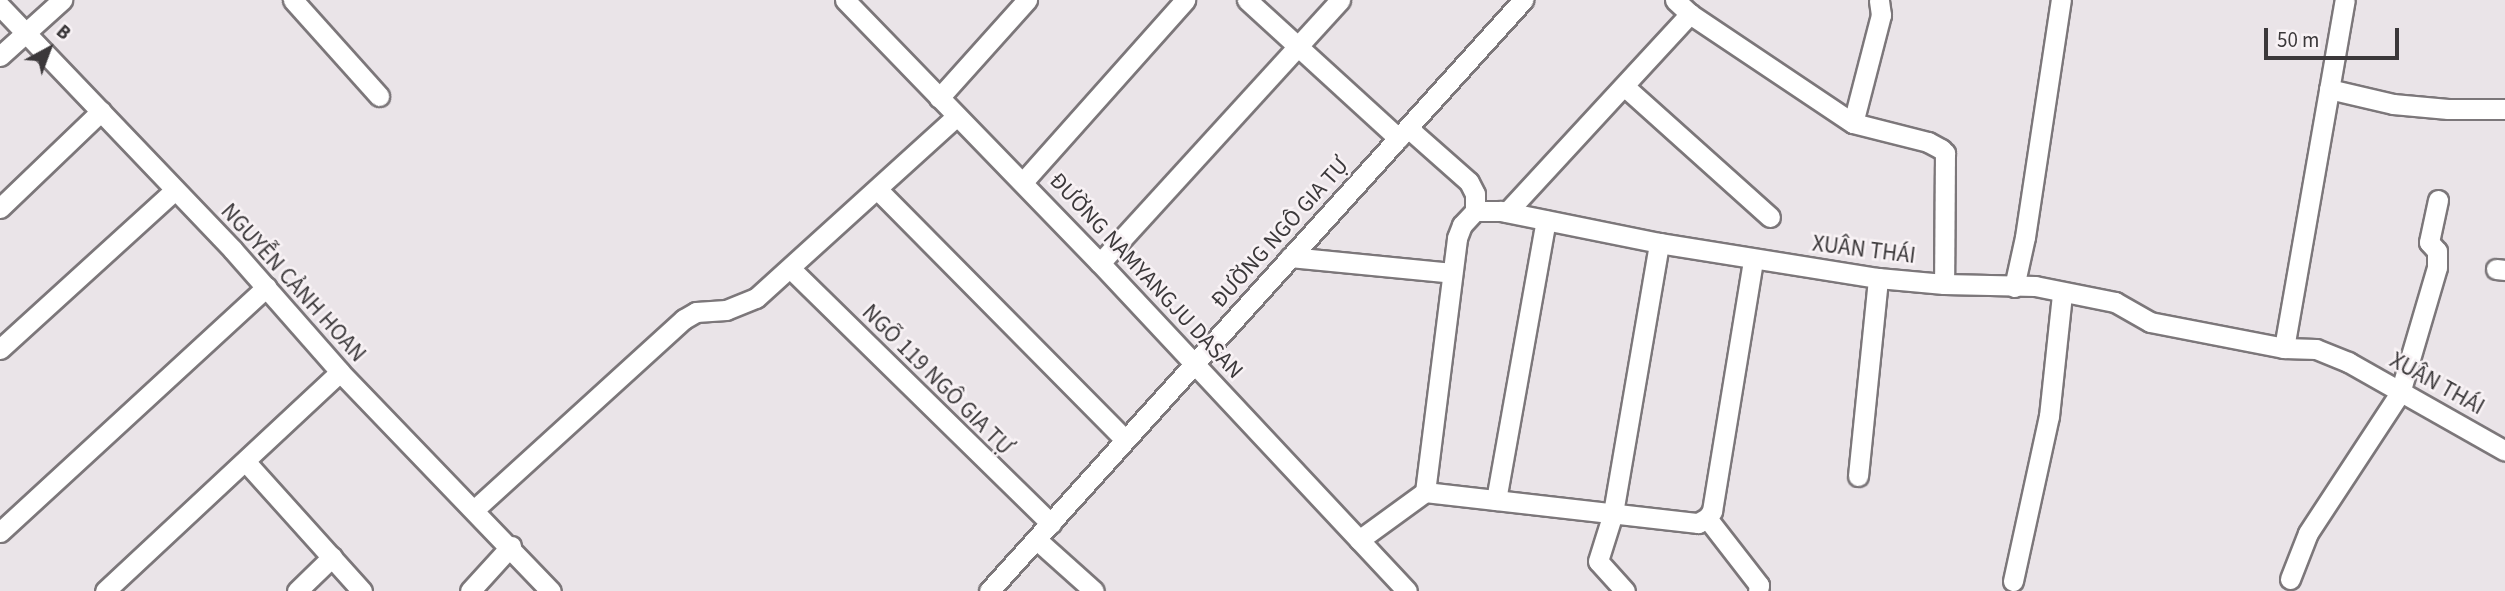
<!DOCTYPE html>
<html>
<head>
<meta charset="utf-8">
<style>
	body { margin:0 }
	#map { position:relative; width:2505px; height:591px; overflow:hidden; background:#eae4e8; font-family:"Source Sans 3",sans-serif }
	div>[style] { position:absolute }
	.roads { filter:drop-shadow(2px 0 #7c777a) drop-shadow(-2px 0 #7c777a) drop-shadow(0 2px #7c777a) drop-shadow(0 -2px #7c777a) }
	.minor>* { height:19px; margin:-9.5px; padding:0 9.5px; transform-origin:9.5px; border-radius:9.5px; background:#fff }
	span { translate:-50% -50%; white-space:nowrap; text-align:center; line-height:1.15; -webkit-text-stroke:5px #f8f2f5; paint-order:stroke }
	.street-label { font-size:23px; color:#3b383a }
	.north { position:absolute; left:14px; top:14px; width:70px; height:70px; -webkit-text-stroke:5px #f8f2f5; paint-order:stroke; rotate:41deg; font-size:19px; font-weight:700; line-height:28px; text-align:center; color:#3b383a }
	.north::after { content:''; display:block; margin:auto; width:24px; height:32px; background:#3b383a; clip-path:polygon(50% 0,100% 100%,50% 72%,0 100%) }
	.scale { position:absolute; left:2264px; top:28px; width:135px; height:32px; box-sizing:border-box; border:4px solid #3b383a; border-top:0; padding-left:9px; font-size:21px; line-height:24px; white-space:nowrap; color:#3b383a; -webkit-text-stroke:5px #f8f2f5; paint-order:stroke }
</style>
</head>
<body>
<div id="map">
	<div class="roads">
		<div class="minor">
			<i style="left:293px;top:0;width:129px;rotate:48.1deg"></i>
			<i style="left:845px;top:0;width:366px;rotate:45.9deg"></i>
			<i style="left:1100px;top:263px;width:449px;rotate:46.9deg"></i>
			<i style="left:1247px;top:0;width:205px;rotate:42.4deg"></i>
			<i style="left:1675px;top:0;width:21px;rotate:43deg"></i>
			<i style="left:1690px;top:14px;width:196px;rotate:33.8deg"></i>
			<i style="left:1853px;top:123px;width:77px;rotate:14.2deg"></i>
			<i style="left:1928px;top:142px;width:15px;rotate:28deg"></i>
			<i style="left:1941px;top:149px;width:6px;rotate:45deg"></i>
			<i style="left:1945px;top:153px;width:131px;rotate:90.4deg"></i>
			<i style="left:0;top:6px;width:337px;rotate:46.3deg"></i>
			<i style="left:233px;top:250px;width:162px;rotate:48.7deg"></i>
			<i style="left:340px;top:372px;width:304px;rotate:46.1deg"></i>
			<i style="left:0;top:56px;width:84px;rotate:-42.1deg"></i>
			<i style="left:1624px;top:86px;width:196px;rotate:41.9deg"></i>
			<i style="left:2329px;top:89px;width:66px;rotate:13.2deg"></i>
			<i style="left:2393px;top:104px;width:55px;rotate:5.2deg"></i>
			<i style="left:2448px;top:109px;width:57px"></i>
			<i style="left:939px;top:98px;width:132px;rotate:-48.1deg"></i>
			<i style="left:1853px;top:123px;width:112px;rotate:-75.5deg"></i>
			<i style="left:1881px;top:15px;width:15px;rotate:-98deg"></i>
			<i style="left:1408px;top:128px;width:81px;rotate:41.5deg"></i>
			<i style="left:1469px;top:182px;width:13px;rotate:63deg"></i>
			<i style="left:1475px;top:194px;width:17px;rotate:90deg"></i>
			<i style="left:1023px;top:182px;width:244px;rotate:-48.3deg"></i>
			<i style="left:878px;top:190px;width:351px;rotate:45.3deg"></i>
			<i style="left:0;top:208px;width:140px;rotate:-43.8deg"></i>
			<i style="left:1507px;top:212px;width:270px;rotate:-47.3deg"></i>
			<i style="left:1290px;top:257px;width:163px;rotate:5.6deg"></i>
			<i style="left:1100px;top:263px;width:356px;rotate:-47.6deg"></i>
			<i style="left:791px;top:269px;width:364px;rotate:44.4deg"></i>
			<i style="left:2496px;top:269px;width:9px;rotate:6deg"></i>
			<i style="left:2014px;top:287px;width:51px;rotate:-77.6deg"></i>
			<i style="left:2025px;top:237px;width:240px;rotate:-81.4deg"></i>
			<i style="left:2284px;top:348px;width:353px;rotate:-80.1deg"></i>
			<i style="left:0;top:349px;width:236px;rotate:-42.3deg"></i>
			<i style="left:245px;top:461px;width:175px;rotate:48deg"></i>
			<i style="left:1858px;top:476px;width:199px;rotate:-84.2deg"></i>
			<i style="left:1425px;top:492px;width:256px;rotate:-82.8deg"></i>
			<i style="left:1457px;top:238px;width:14px;rotate:-69deg"></i>
			<i style="left:1462px;top:225px;width:19px;rotate:-47deg"></i>
			<i style="left:1475px;top:211px;width:26px"></i>
			<i style="left:1501px;top:211px;width:161px;rotate:11.4deg"></i>
			<i style="left:1659px;top:243px;width:222px;rotate:9.1deg"></i>
			<i style="left:1878px;top:278px;width:66px;rotate:5.2deg"></i>
			<i style="left:1944px;top:284px;width:91px;rotate:1.3deg"></i>
			<i style="left:2035px;top:286px;width:82px;rotate:11.3deg"></i>
			<i style="left:2115px;top:302px;width:40px;rotate:29.7deg"></i>
			<i style="left:2150px;top:322px;width:136px;rotate:11deg"></i>
			<i style="left:2284px;top:348px;width:32px;rotate:2deg"></i>
			<i style="left:2316px;top:349px;width:35px;rotate:22deg"></i>
			<i style="left:2348px;top:362px;width:180px;rotate:29.5deg"></i>
			<i style="left:1496px;top:500px;width:284px;rotate:-79.9deg"></i>
			<i style="left:475px;top:509px;width:282px;rotate:-42.3deg"></i>
			<i style="left:684px;top:319px;width:14px;rotate:-30deg"></i>
			<i style="left:696px;top:312px;width:30px;rotate:-4deg"></i>
			<i style="left:726px;top:310px;width:32px;rotate:-22deg"></i>
			<i style="left:756px;top:298px;width:271px;rotate:-42.2deg"></i>
			<i style="left:1707px;top:518px;width:85px;rotate:52.2deg"></i>
			<i style="left:1759px;top:585px;width:6px;rotate:99deg"></i>
			<i style="left:0;top:532px;width:362px;rotate:-42.6deg"></i>
			<i style="left:1037px;top:540px;width:76px;rotate:41.8deg"></i>
			<i style="left:1359px;top:540px;width:82px;rotate:-36deg"></i>
			<i style="left:1425px;top:492px;width:275px;rotate:6.5deg"></i>
			<i style="left:1698px;top:523px;width:10px;rotate:-29deg"></i>
			<i style="left:1707px;top:518px;width:9px;rotate:-54deg"></i>
			<i style="left:1712px;top:511px;width:254px;rotate:-80.7deg"></i>
			<i style="left:2290px;top:579px;width:49px;rotate:-68.6deg"></i>
			<i style="left:2308px;top:533px;width:168px;rotate:-56.7deg"></i>
			<i style="left:2400px;top:393px;width:131px;rotate:-73.6deg"></i>
			<i style="left:2437px;top:267px;width:16px;rotate:-90deg"></i>
			<i style="left:2437px;top:251px;width:12px;rotate:-132deg"></i>
			<i style="left:2429px;top:242px;width:43px;rotate:-77.9deg"></i>
			<i style="left:2013px;top:581px;width:169px;rotate:-77.7deg"></i>
			<i style="left:2049px;top:416px;width:123px;rotate:-83.9deg"></i>
			<i style="left:105px;top:591px;width:321px;rotate:-43deg"></i>
			<i style="left:297px;top:591px;width:49px;rotate:-44.2deg"></i>
			<i style="left:470px;top:591px;width:61px;rotate:-47.7deg"></i>
			<i style="left:989px;top:591px;width:797px;rotate:-47.9deg"></i>
			<i style="left:1625px;top:591px;width:40px;rotate:-132deg"></i>
			<i style="left:1598px;top:561px;width:50px;rotate:-72.6deg"></i>
			<i style="left:1613px;top:513px;width:274px;rotate:-80.3deg"></i>
		</div>
	</div>
	<div class="street-label">
		<span style="left:1280px;top:233px;rotate:-48deg">ĐƯỜNG NGÔ GIA TỰ</span>
		<span style="left:1864px;top:250px;rotate:7deg">XUÂN THÁI</span>
		<span style="left:1146px;top:276px;rotate:47deg">ĐƯỜNG NAMYANGJU DASAN</span>
		<span style="left:293px;top:283px;rotate:48deg">NGUYỄN CẢNH HOAN</span>
		<span style="left:937px;top:380px;rotate:45deg">NGÕ 119 NGÔ GIA TỰ</span>
		<span style="left:2437px;top:384px;rotate:29deg">XUÂN THÁI</span>
	</div>
	<div class="north">B</div>
	<div class="scale">50 m</div>
</div>
</body>
</html>
